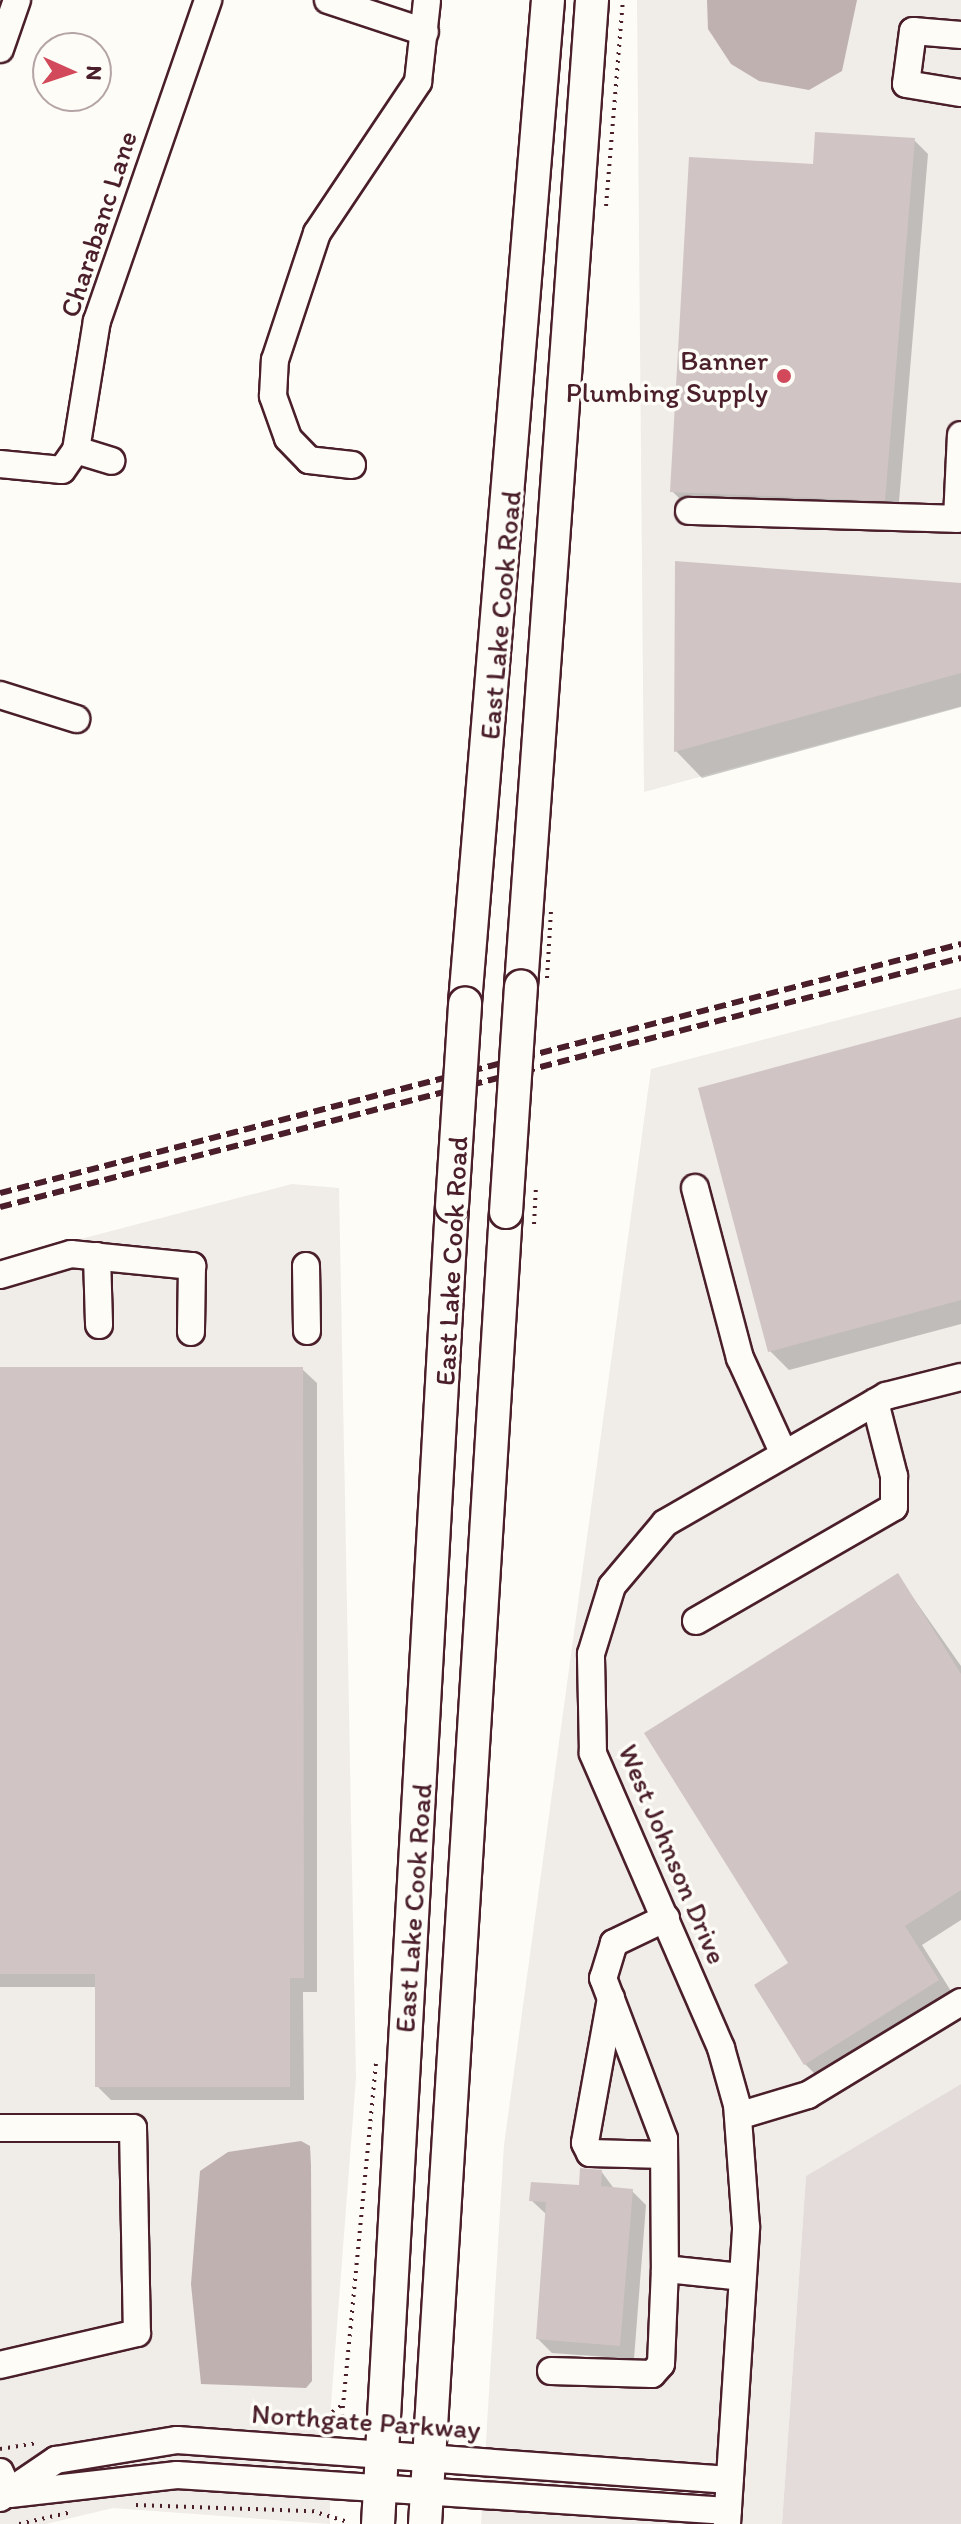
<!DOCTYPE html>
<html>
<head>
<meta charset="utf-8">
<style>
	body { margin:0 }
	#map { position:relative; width:961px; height:2524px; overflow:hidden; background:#fdfcf7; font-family:Itim,sans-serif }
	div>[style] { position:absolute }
	.built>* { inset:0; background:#f0ece8 }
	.green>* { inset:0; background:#e3dcda }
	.water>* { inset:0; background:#c0b1b1 }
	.shadow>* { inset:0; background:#0003 }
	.building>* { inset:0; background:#d0c5c4 }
	.path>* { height:4px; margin-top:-2px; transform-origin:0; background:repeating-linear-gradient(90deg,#4a1f2b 0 2px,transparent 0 8px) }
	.roads { filter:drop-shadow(2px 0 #4a1f2b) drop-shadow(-2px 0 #4a1f2b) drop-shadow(0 2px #4a1f2b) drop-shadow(0 -2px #4a1f2b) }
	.minor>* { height:26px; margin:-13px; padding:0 13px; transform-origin:13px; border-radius:13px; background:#fdfcf7 }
	.major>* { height:32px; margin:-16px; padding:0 16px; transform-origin:16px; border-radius:16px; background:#fdfcf7 }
	.rail>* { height:6px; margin-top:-3px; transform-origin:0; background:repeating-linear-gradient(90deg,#4a1f2b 0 12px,transparent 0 18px) }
	.path-bridge>* { height:4px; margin-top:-2px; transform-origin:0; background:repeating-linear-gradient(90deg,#4a1f2b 0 2px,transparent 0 8px) }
	.bridges { filter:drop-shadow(2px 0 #4a1f2b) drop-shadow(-2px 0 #4a1f2b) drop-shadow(0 2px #4a1f2b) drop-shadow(0 -2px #4a1f2b) }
	.major-bridge>* { height:32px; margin:-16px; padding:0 16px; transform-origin:16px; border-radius:16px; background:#fdfcf7 }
	.dots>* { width:22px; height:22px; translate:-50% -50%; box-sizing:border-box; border:4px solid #fdfcf7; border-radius:50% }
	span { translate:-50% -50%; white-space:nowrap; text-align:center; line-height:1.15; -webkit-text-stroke:7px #fdfcf7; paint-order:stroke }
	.street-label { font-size:28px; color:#4a1f2b }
	.poi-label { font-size:28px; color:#4a1f2b }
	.right { translate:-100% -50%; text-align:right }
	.north { position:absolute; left:32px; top:32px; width:80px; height:80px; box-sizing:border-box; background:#fdfcf7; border:2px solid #b5a4a5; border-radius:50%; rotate:93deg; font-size:22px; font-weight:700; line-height:32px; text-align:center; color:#4a1f2b }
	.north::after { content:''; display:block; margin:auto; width:28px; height:36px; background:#d1495b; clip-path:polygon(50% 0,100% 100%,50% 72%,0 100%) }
</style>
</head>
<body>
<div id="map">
	<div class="built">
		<i style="clip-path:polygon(637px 0,961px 0,961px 706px,644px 792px)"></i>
		<i style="clip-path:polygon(961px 988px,961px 2084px,806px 2176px,782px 2524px,481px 2524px,504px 2145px,651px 1069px)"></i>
		<i style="clip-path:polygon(292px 1184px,339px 1188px,356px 2078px,330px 2417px,330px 2524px,113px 2508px,46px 2524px,0 2524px,0 1260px)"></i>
	</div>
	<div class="green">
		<i style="clip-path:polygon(961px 2084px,961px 2524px,782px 2524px,806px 2176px)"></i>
	</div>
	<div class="water">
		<i style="clip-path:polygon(707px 0,857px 0,842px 71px,809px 90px,759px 81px,731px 64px,708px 29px)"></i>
		<i style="clip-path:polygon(301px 2141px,310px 2146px,311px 2166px,312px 2381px,306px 2388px,201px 2384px,191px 2284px,200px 2171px,228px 2152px)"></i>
	</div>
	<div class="shadow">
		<i style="clip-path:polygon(914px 140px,928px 154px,898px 514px,686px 505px,672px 491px,815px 166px)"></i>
		<i style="clip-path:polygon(961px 585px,961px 707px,702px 778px,676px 751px)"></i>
		<i style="clip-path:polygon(961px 1019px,961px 1324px,789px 1370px,770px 1351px)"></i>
		<i style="clip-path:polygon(0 1369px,302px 1369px,317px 1383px,317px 1992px,303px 1992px,304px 2100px,111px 2100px,97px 2086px,97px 1987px,0 1987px)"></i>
		<i style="clip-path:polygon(898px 1576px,961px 1666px,961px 1920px,922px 1945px,956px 1999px,824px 2083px,805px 2064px,791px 1964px)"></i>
		<i style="clip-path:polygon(601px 2171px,615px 2190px,632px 2191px,646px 2205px,634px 2359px,552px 2353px,538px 2339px,546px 2214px,531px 2200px,580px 2188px)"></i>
	</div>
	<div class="building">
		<i style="clip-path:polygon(815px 132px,915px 138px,885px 501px,670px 492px,689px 157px,813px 164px)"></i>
		<i style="clip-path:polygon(675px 561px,961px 583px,961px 673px,674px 752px)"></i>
		<i style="clip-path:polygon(961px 1017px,961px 1300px,768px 1352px,698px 1088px)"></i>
		<i style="clip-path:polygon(0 1367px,303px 1367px,304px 1978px,290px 1978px,290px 2087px,95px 2087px,95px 1974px,0 1974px)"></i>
		<i style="clip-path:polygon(898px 1573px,961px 1674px,961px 1890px,905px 1926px,939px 1980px,804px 2065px,754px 1985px,788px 1963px,644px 1733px)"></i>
		<i style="clip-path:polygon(580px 2168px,602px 2170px,601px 2186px,633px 2189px,620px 2346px,536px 2339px,546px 2202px,529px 2201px,531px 2182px,579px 2185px)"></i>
	</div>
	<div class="path">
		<i style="left:606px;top:206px;width:207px;rotate:-85.3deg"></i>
		<i style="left:342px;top:2416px;width:354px;rotate:-84.5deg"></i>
		<i style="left:313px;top:2426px;width:37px;rotate:-36deg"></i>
		<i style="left:0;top:2449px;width:39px;rotate:-9deg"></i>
		<i style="left:136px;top:2505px;width:176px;rotate:2deg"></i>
		<i style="left:312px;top:2511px;width:38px;rotate:17deg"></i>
		<i style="left:19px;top:2524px;width:54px;rotate:-12.8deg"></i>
	</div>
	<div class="roads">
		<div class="minor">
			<i style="left:328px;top:0;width:102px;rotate:18.3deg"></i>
			<i style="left:961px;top:35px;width:48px;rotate:-175.2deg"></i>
			<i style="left:913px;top:31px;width:53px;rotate:97.5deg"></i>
			<i style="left:906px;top:84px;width:56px;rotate:9.3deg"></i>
			<i style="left:0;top:49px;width:52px;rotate:-70.9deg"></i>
			<i style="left:76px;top:450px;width:37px;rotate:17deg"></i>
			<i style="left:0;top:464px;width:62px;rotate:5.5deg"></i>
			<i style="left:62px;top:470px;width:24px;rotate:-55deg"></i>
			<i style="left:76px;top:450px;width:131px;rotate:-80.8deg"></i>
			<i style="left:97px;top:321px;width:340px;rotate:-70.9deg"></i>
			<i style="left:352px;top:465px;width:43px;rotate:-173.4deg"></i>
			<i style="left:309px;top:460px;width:30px;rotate:-134deg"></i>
			<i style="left:288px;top:438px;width:45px;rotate:-109.7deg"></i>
			<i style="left:273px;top:396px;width:36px;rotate:-87deg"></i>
			<i style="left:275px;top:360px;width:134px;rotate:-71.7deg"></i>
			<i style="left:317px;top:233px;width:182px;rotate:-56.2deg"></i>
			<i style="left:418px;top:82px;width:82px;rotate:-83.7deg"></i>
			<i style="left:689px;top:511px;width:268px;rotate:1.7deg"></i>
			<i style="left:957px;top:519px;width:84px;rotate:-87.3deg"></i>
			<i style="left:0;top:695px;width:80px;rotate:17.5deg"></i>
			<i style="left:695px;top:1188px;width:176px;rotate:75.2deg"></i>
			<i style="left:740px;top:1358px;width:103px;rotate:65.4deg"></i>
			<i style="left:97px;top:1256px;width:69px;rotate:88.3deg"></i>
			<i style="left:306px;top:1266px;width:65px;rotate:89.1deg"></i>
			<i style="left:0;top:1275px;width:74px;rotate:-16.5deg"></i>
			<i style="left:71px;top:1254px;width:122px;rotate:5.7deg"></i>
			<i style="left:192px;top:1266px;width:66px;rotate:90.9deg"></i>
			<i style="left:696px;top:1621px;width:228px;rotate:-29.9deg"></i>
			<i style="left:894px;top:1507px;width:31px;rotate:-90deg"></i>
			<i style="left:894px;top:1476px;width:76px;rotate:-104.4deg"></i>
			<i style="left:666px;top:1918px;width:58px;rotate:154.3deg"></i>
			<i style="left:614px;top:1943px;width:37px;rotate:107deg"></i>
			<i style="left:603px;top:1978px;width:172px;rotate:69.2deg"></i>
			<i style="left:664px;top:2139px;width:130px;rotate:89.6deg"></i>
			<i style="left:665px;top:2269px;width:78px;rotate:5.9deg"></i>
			<i style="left:611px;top:1998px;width:147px;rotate:100.2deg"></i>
			<i style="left:585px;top:2143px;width:11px;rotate:63deg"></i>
			<i style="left:590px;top:2153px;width:74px;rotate:1.5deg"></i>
			<i style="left:738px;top:2116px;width:73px;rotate:-16.7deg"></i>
			<i style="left:808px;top:2095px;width:179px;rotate:-31.3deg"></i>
			<i style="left:0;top:2128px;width:133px"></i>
			<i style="left:133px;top:2128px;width:205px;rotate:88.9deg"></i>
			<i style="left:137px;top:2333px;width:141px;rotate:166.9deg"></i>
			<i style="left:551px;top:2371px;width:101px;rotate:1.7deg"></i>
			<i style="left:652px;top:2374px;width:13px;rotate:-48deg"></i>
			<i style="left:661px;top:2364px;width:95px;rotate:-87.6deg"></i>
			<i style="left:0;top:2472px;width:24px;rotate:66deg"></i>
			<i style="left:10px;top:2494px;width:168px;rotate:-6.5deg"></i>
			<i style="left:177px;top:2475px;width:552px;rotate:3.74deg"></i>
			<i style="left:0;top:2498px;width:68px;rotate:-34.2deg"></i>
			<i style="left:56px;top:2460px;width:123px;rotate:-9.4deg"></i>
			<i style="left:177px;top:2440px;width:554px;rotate:4.14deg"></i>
			<i style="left:727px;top:2524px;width:298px;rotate:-86.3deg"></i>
			<i style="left:746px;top:2227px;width:122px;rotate:-94.2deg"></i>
			<i style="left:737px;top:2105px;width:59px;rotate:-105.7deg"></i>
			<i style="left:721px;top:2048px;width:322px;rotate:-113.5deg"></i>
			<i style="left:593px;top:1753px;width:99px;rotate:-91.2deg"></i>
			<i style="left:591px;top:1654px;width:71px;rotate:-72.8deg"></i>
			<i style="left:612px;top:1586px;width:82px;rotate:-49.9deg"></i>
			<i style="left:665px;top:1523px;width:255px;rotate:-29.9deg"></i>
			<i style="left:886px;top:1396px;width:77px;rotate:-14.2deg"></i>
		</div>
		<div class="major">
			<i style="left:521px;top:986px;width:989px;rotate:-85.88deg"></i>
			<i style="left:465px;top:1003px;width:1006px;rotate:-85.27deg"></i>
			<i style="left:378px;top:2524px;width:1320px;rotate:-86.79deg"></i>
			<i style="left:425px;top:2524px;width:1314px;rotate:-86.47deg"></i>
		</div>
	</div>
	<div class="rail">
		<i style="left:0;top:1193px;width:993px;rotate:-14.53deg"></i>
		<i style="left:0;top:1207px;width:993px;rotate:-14.53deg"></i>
	</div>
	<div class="path-bridge">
		<i style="left:547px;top:978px;width:67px;rotate:-86.6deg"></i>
		<i style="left:534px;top:1224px;width:37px;rotate:-87deg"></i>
	</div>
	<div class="bridges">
		<div class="major-bridge">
			<i style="left:452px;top:1206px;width:203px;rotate:-86.3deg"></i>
			<i style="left:506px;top:1212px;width:226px;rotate:-86.2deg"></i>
		</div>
	</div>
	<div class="dots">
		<i style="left:784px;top:376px;background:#d1495b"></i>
	</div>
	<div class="street-label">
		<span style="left:98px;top:224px;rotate:-72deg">Charabanc Lane</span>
		<span style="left:500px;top:615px;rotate:-85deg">East Lake Cook Road</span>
		<span style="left:451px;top:1261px;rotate:-87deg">East Lake Cook Road</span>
		<span style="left:673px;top:1854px;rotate:67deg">West Johnson Drive</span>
		<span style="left:413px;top:1908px;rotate:-86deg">East Lake Cook Road</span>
		<span style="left:366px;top:2421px;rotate:4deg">Northgate Parkway</span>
	</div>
	<div class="poi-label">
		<span class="right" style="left:768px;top:376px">Banner<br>Plumbing Supply</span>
	</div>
	<div class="north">N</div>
</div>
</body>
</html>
